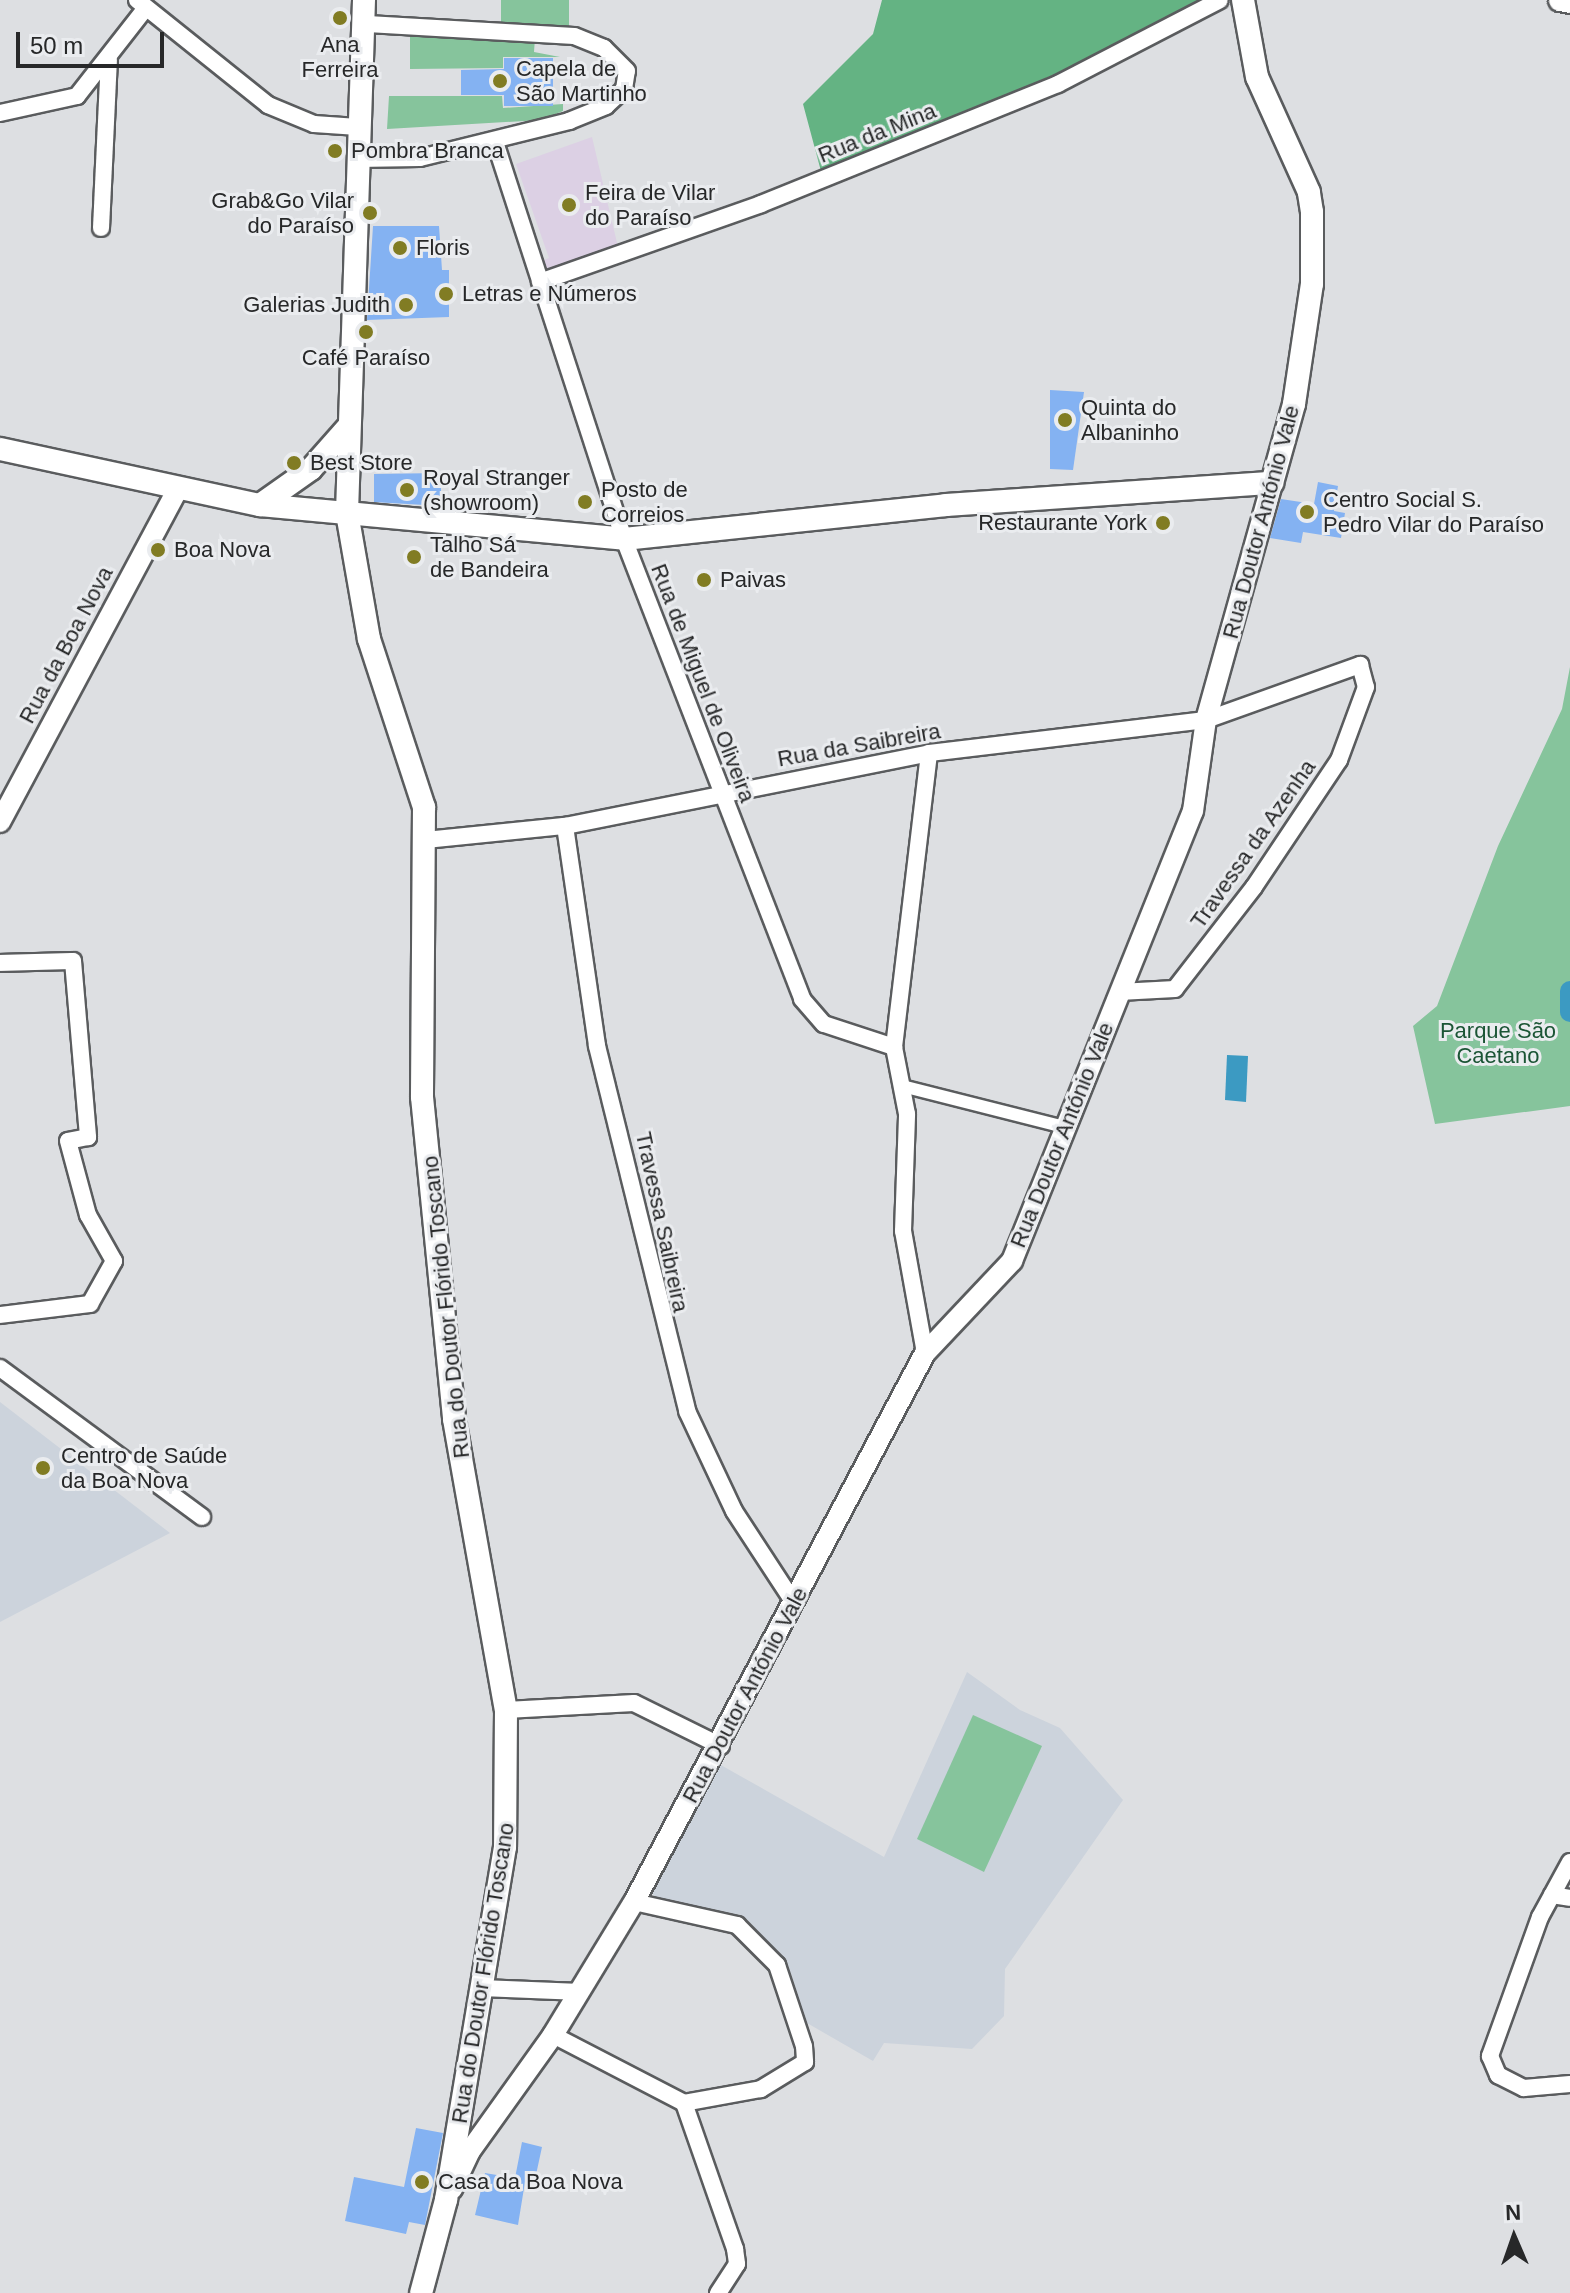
<!DOCTYPE html>
<html>
<head>
<meta charset="utf-8">
<style>
	body { margin:0 }
	#map { position:relative; width:1570px; height:2293px; overflow:hidden; background:#dddfe2; font-family:Helvetica,sans-serif }
	div>[style] { position:absolute }
	.commercial>* { inset:0; background:#dcd0e4 }
	.built>* { inset:0; background:#ccd3dc }
	.green>* { inset:0; background:#86c49c }
	.forest>* { inset:0; background:#64b383 }
	.water>* { inset:0; background:#3c9ac2 }
	.canal>* { height:20px; margin:-10px; padding:0 10px; transform-origin:10px; border-radius:10px; background:#3c9ac2 }
	.building>* { inset:0; background:#84b2f2 }
	.roads { filter:drop-shadow(2px 0 #5a5c5e) drop-shadow(-2px 0 #5a5c5e) drop-shadow(0 2px #5a5c5e) drop-shadow(0 -2px #5a5c5e) }
	.pedestrian>* { height:12px; margin:-6px; padding:0 6px; transform-origin:6px; border-radius:6px; background:#fff }
	.minor>* { height:16px; margin:-8px; padding:0 8px; transform-origin:8px; border-radius:8px; background:#fff }
	.tertiary>* { height:20px; margin:-10px; padding:0 10px; transform-origin:10px; border-radius:10px; background:#fff }
	.secondary>* { height:22px; margin:-11px; padding:0 11px; transform-origin:11px; border-radius:11px; background:#fff }
	.dots>* { width:22px; height:22px; translate:-50% -50%; box-sizing:border-box; border:4px solid #eaecef; border-radius:50% }
	span { translate:-50% -50%; white-space:nowrap; text-align:center; line-height:1.15; -webkit-text-stroke:6px #eaecef; paint-order:stroke }
	.poi-label { font-size:22px; color:#272829 }
	.left { translate:0 -50%; text-align:left }
	.right { translate:-100% -50%; text-align:right }
	.street-label { font-size:22px; color:#272829 }
	.park-label { font-size:22px; color:#1b5535 }
	.north { position:absolute; left:1474px; top:2197px; width:80px; height:80px; -webkit-text-stroke:6px #eaecef; paint-order:stroke; rotate:358deg; font-size:22px; font-weight:700; line-height:32px; text-align:center; color:#272829 }
	.north::after { content:''; display:block; margin:auto; width:28px; height:36px; background:#272829; clip-path:polygon(50% 0,100% 100%,50% 72%,0 100%) }
	.scale { position:absolute; left:16px; top:32px; width:148px; height:36px; box-sizing:border-box; border:4px solid #272829; border-top:0; padding-left:10px; font-size:24px; line-height:28px; white-space:nowrap; color:#272829; -webkit-text-stroke:6px #eaecef; paint-order:stroke }
</style>
</head>
<body>
<div id="map">
	<div class="commercial">
		<i style="clip-path:polygon(592px 137px,618px 247px,545px 270px,539px 262px,549px 258px,516px 164px)"></i>
	</div>
	<div class="built">
		<i style="clip-path:polygon(0 1402px,170px 1533px,0 1622px)"></i>
		<i style="clip-path:polygon(967px 1672px,1020px 1710px,1060px 1728px,1123px 1800px,1005px 1969px,1004px 2016px,972px 2049px,884px 2043px,873px 2061px,807px 2023px,786px 1960px,740px 1915px,654px 1898px,651px 1882px,719px 1764px,884px 1857px)"></i>
	</div>
	<div class="green">
		<i style="clip-path:polygon(501px 0,569px 0,569px 26px,501px 23px)"></i>
		<i style="clip-path:polygon(410px 31px,535px 38px,534px 52px,560px 57px,503px 57px,503px 68px,410px 69px)"></i>
		<i style="clip-path:polygon(389px 96px,502px 96px,503px 108px,563px 104px,563px 111px,541px 120px,387px 129px)"></i>
		<i style="clip-path:polygon(1570px 667px,1570px 1106px,1435px 1124px,1413px 1026px,1437px 1006px,1498px 846px,1562px 709px)"></i>
		<i style="clip-path:polygon(973px 1715px,1042px 1746px,984px 1872px,917px 1839px)"></i>
	</div>
	<div class="forest">
		<i style="clip-path:polygon(882px 0,1200px 0,1202px 3px,1113px 49px,822px 175px,803px 104px,873px 34px)"></i>
	</div>
	<div class="water">
		<i style="clip-path:polygon(1227px 1055px,1248px 1056px,1246px 1102px,1225px 1100px)"></i>
	</div>
	<div class="canal">
		<i style="left:1570px;top:991px;width:21px;rotate:90deg"></i>
	</div>
	<div class="building">
		<i style="clip-path:polygon(504px 58px,553px 58px,553px 106px,504px 106px,504px 95px,461px 95px,461px 70px,504px 69px)"></i>
		<i style="clip-path:polygon(373px 226px,439px 226px,442px 270px,449px 270px,449px 317px,367px 320px)"></i>
		<i style="clip-path:polygon(1050px 390px,1084px 392px,1073px 470px,1050px 469px)"></i>
		<i style="clip-path:polygon(441px 473px,441px 506px,374px 502px,374px 474px)"></i>
		<i style="clip-path:polygon(1318px 482px,1338px 486px,1334px 511px,1345px 513px,1341px 538px,1303px 532px,1301px 543px,1270px 538px,1281px 499px,1314px 504px)"></i>
		<i style="clip-path:polygon(416px 2128px,443px 2133px,425px 2225px,409px 2222px,406px 2234px,345px 2221px,354px 2177px,404px 2187px)"></i>
		<i style="clip-path:polygon(522px 2142px,542px 2147px,534px 2184px,525px 2182px,518px 2225px,475px 2215px,485px 2173px,515px 2178px)"></i>
	</div>
	<div class="roads">
		<div class="pedestrian">
			<i style="left:902px;top:1086px;width:167px;rotate:14.2deg"></i>
		</div>
		<div class="minor">
			<i style="left:137px;top:0;width:168px;rotate:38.7deg"></i>
			<i style="left:268px;top:105px;width:50px;rotate:22.4deg"></i>
			<i style="left:314px;top:124px;width:44px;rotate:3.9deg"></i>
			<i style="left:0;top:113px;width:79px;rotate:-12.4deg"></i>
			<i style="left:77px;top:96px;width:110px;rotate:-52deg"></i>
			<i style="left:495px;top:142px;width:417px;rotate:72deg"></i>
			<i style="left:624px;top:539px;width:493px;rotate:68.8deg"></i>
			<i style="left:802px;top:999px;width:33px;rotate:49deg"></i>
			<i style="left:824px;top:1024px;width:74px;rotate:18.2deg"></i>
			<i style="left:356px;top:159px;width:64px;rotate:-0.9deg"></i>
			<i style="left:420px;top:158px;width:154px;rotate:-13.9deg"></i>
			<i style="left:569px;top:121px;width:40px;rotate:-22deg"></i>
			<i style="left:606px;top:106px;width:25px;rotate:-43deg"></i>
			<i style="left:624px;top:89px;width:18px;rotate:-81deg"></i>
			<i style="left:627px;top:71px;width:33px;rotate:-135deg"></i>
			<i style="left:604px;top:48px;width:32px;rotate:-158deg"></i>
			<i style="left:574px;top:36px;width:211px;rotate:-176.7deg"></i>
			<i style="left:101px;top:228px;width:168px;rotate:-87.3deg"></i>
			<i style="left:540px;top:282px;width:234px;rotate:-19.4deg"></i>
			<i style="left:761px;top:204px;width:320px;rotate:-22deg"></i>
			<i style="left:1058px;top:84px;width:182px;rotate:-27.4deg"></i>
			<i style="left:565px;top:826px;width:222px;rotate:81.7deg"></i>
			<i style="left:597px;top:1046px;width:376px;rotate:76.1deg"></i>
			<i style="left:687px;top:1411px;width:110px;rotate:64.8deg"></i>
			<i style="left:734px;top:1511px;width:108px;rotate:56.8deg"></i>
			<i style="left:426px;top:840px;width:140px;rotate:-5.8deg"></i>
			<i style="left:565px;top:826px;width:371px;rotate:-11.3deg"></i>
			<i style="left:929px;top:753px;width:279px;rotate:-6.8deg"></i>
			<i style="left:1206px;top:720px;width:164px;rotate:-19.7deg"></i>
			<i style="left:1360px;top:665px;width:23px;rotate:75deg"></i>
			<i style="left:1366px;top:687px;width:78px;rotate:110.3deg"></i>
			<i style="left:1339px;top:760px;width:153px;rotate:123.8deg"></i>
			<i style="left:1254px;top:887px;width:129px;rotate:127.8deg"></i>
			<i style="left:1175px;top:989px;width:56px;rotate:176.9deg"></i>
			<i style="left:0;top:963px;width:73px;rotate:-1.6deg"></i>
			<i style="left:73px;top:961px;width:177px;rotate:85.1deg"></i>
			<i style="left:88px;top:1137px;width:20px;rotate:169deg"></i>
			<i style="left:68px;top:1141px;width:77px;rotate:74.9deg"></i>
			<i style="left:88px;top:1215px;width:53px;rotate:60.5deg"></i>
			<i style="left:114px;top:1261px;width:49px;rotate:119.2deg"></i>
			<i style="left:90px;top:1304px;width:91px;rotate:173deg"></i>
			<i style="left:925px;top:1353px;width:124px;rotate:-100.2deg"></i>
			<i style="left:903px;top:1231px;width:117px;rotate:-88deg"></i>
			<i style="left:907px;top:1114px;width:68px;rotate:-101deg"></i>
			<i style="left:894px;top:1047px;width:296px;rotate:-83.2deg"></i>
			<i style="left:0;top:1368px;width:251px;rotate:36.4deg"></i>
			<i style="left:506px;top:1710px;width:128px;rotate:-3.1deg"></i>
			<i style="left:634px;top:1703px;width:97px;rotate:26.3deg"></i>
			<i style="left:1570px;top:1862px;width:63px;rotate:118.6deg"></i>
			<i style="left:1540px;top:1917px;width:148px;rotate:109.8deg"></i>
			<i style="left:1490px;top:2056px;width:21px;rotate:67deg"></i>
			<i style="left:1498px;top:2075px;width:29px;rotate:27deg"></i>
			<i style="left:1524px;top:2088px;width:46px;rotate:-5deg"></i>
			<i style="left:1552px;top:1895px;width:18px;rotate:9deg"></i>
			<i style="left:634px;top:1902px;width:106px;rotate:12.6deg"></i>
			<i style="left:737px;top:1925px;width:57px;rotate:45deg"></i>
			<i style="left:777px;top:1965px;width:85px;rotate:71.6deg"></i>
			<i style="left:804px;top:2046px;width:16px;rotate:86deg"></i>
			<i style="left:805px;top:2062px;width:52px;rotate:148.5deg"></i>
			<i style="left:761px;top:2089px;width:78px;rotate:169.7deg"></i>
			<i style="left:483px;top:1988px;width:96px;rotate:2.4deg"></i>
			<i style="left:553px;top:2035px;width:148px;rotate:27.4deg"></i>
			<i style="left:684px;top:2103px;width:155px;rotate:70.7deg"></i>
			<i style="left:735px;top:2249px;width:15px;rotate:82deg"></i>
			<i style="left:737px;top:2264px;width:35px;rotate:123deg"></i>
		</div>
		<div class="tertiary">
			<i style="left:0;top:822px;width:375px;rotate:-61.9deg"></i>
			<i style="left:452px;top:2189px;width:42px;rotate:-64.7deg"></i>
			<i style="left:470px;top:2151px;width:143px;rotate:-54.4deg"></i>
			<i style="left:553px;top:2035px;width:156px;rotate:-58.7deg"></i>
			<i style="left:634px;top:1902px;width:621px;rotate:-62.07deg"></i>
			<i style="left:925px;top:1353px;width:127px;rotate:-46.6deg"></i>
			<i style="left:1012px;top:1261px;width:485px;rotate:-68.1deg"></i>
			<i style="left:1193px;top:811px;width:92px;rotate:-81.9deg"></i>
			<i style="left:1206px;top:720px;width:246px;rotate:-74.4deg"></i>
		</div>
		<div class="secondary">
			<i style="left:364px;top:0;width:513px;rotate:91.9deg"></i>
			<i style="left:347px;top:513px;width:128px;rotate:80.1deg"></i>
			<i style="left:369px;top:639px;width:177px;rotate:71.9deg"></i>
			<i style="left:424px;top:807px;width:290px;rotate:90.4deg"></i>
			<i style="left:422px;top:1097px;width:324px;rotate:84.3deg"></i>
			<i style="left:454px;top:1419px;width:296px;rotate:79.9deg"></i>
			<i style="left:506px;top:1710px;width:137px;rotate:90.4deg"></i>
			<i style="left:505px;top:1847px;width:358px;rotate:99.5deg"></i>
			<i style="left:446px;top:2200px;width:96px;rotate:105deg"></i>
			<i style="left:1560px;top:0;width:10px;rotate:11deg"></i>
			<i style="left:0;top:449px;width:266px;rotate:12.2deg"></i>
			<i style="left:260px;top:505px;width:366px;rotate:5.3deg"></i>
			<i style="left:624px;top:539px;width:324px;rotate:-6deg"></i>
			<i style="left:946px;top:505px;width:327px;rotate:-3.9deg"></i>
			<i style="left:1272px;top:483px;width:82px;rotate:-74.4deg"></i>
			<i style="left:1294px;top:404px;width:121px;rotate:-81.5deg"></i>
			<i style="left:1312px;top:284px;width:72px;rotate:-90deg"></i>
			<i style="left:1312px;top:212px;width:20px;rotate:-99deg"></i>
			<i style="left:1309px;top:192px;width:126px;rotate:-114.3deg"></i>
			<i style="left:1257px;top:77px;width:78px;rotate:-100.3deg"></i>
			<i style="left:260px;top:505px;width:62px;rotate:-35.2deg"></i>
			<i style="left:311px;top:469px;width:57px;rotate:-48.5deg"></i>
		</div>
	</div>
	<div class="dots">
		<i style="left:340px;top:18px;background:#817c23"></i>
		<i style="left:500px;top:81px;background:#817c23"></i>
		<i style="left:335px;top:151px;background:#817c23"></i>
		<i style="left:569px;top:205px;background:#817c23"></i>
		<i style="left:370px;top:213px;background:#817c23"></i>
		<i style="left:400px;top:248px;background:#817c23"></i>
		<i style="left:446px;top:294px;background:#817c23"></i>
		<i style="left:406px;top:305px;background:#817c23"></i>
		<i style="left:366px;top:332px;background:#817c23"></i>
		<i style="left:1065px;top:420px;background:#817c23"></i>
		<i style="left:294px;top:463px;background:#817c23"></i>
		<i style="left:407px;top:490px;background:#817c23"></i>
		<i style="left:585px;top:502px;background:#817c23"></i>
		<i style="left:1307px;top:512px;background:#817c23"></i>
		<i style="left:1163px;top:523px;background:#817c23"></i>
		<i style="left:158px;top:550px;background:#817c23"></i>
		<i style="left:414px;top:557px;background:#817c23"></i>
		<i style="left:704px;top:580px;background:#817c23"></i>
		<i style="left:43px;top:1468px;background:#817c23"></i>
		<i style="left:422px;top:2182px;background:#817c23"></i>
	</div>
	<div class="poi-label">
		<span style="left:340px;top:57px">Ana<br>Ferreira</span>
		<span class="left" style="left:516px;top:81px">Capela de<br>São Martinho</span>
		<span class="left" style="left:351px;top:151px">Pombra Branca</span>
		<span class="left" style="left:585px;top:205px">Feira de Vilar<br>do Paraíso</span>
		<span class="right" style="left:354px;top:213px">Grab&amp;Go Vilar<br>do Paraíso</span>
		<span class="left" style="left:416px;top:248px">Floris</span>
		<span class="left" style="left:462px;top:294px">Letras e Números</span>
		<span class="right" style="left:390px;top:305px">Galerias Judith</span>
		<span style="left:366px;top:358px">Café Paraíso</span>
		<span class="left" style="left:1081px;top:420px">Quinta do<br>Albaninho</span>
		<span class="left" style="left:310px;top:463px">Best Store</span>
		<span class="left" style="left:423px;top:490px">Royal Stranger<br>(showroom)</span>
		<span class="left" style="left:601px;top:502px">Posto de<br>Correios</span>
		<span class="left" style="left:1323px;top:512px">Centro Social S.<br>Pedro Vilar do Paraíso</span>
		<span class="right" style="left:1147px;top:523px">Restaurante York</span>
		<span class="left" style="left:430px;top:557px">Talho Sá<br>de Bandeira</span>
		<span class="left" style="left:174px;top:550px">Boa Nova</span>
		<span class="left" style="left:720px;top:580px">Paivas</span>
		<span class="left" style="left:61px;top:1468px">Centro de Saúde<br>da Boa Nova</span>
		<span class="left" style="left:438px;top:2182px">Casa da Boa Nova</span>
	</div>
	<div class="street-label">
		<span style="left:877px;top:133px;rotate:-22deg">Rua da Mina</span>
		<span style="left:1261px;top:522px;rotate:-75deg">Rua Doutor António Vale</span>
		<span style="left:66px;top:645px;rotate:-62deg">Rua da Boa Nova</span>
		<span style="left:703px;top:683px;rotate:69deg">Rua de Miguel de Oliveira</span>
		<span style="left:859px;top:745px;rotate:-10deg">Rua da Saibreira</span>
		<span style="left:1253px;top:844px;rotate:-55deg">Travessa da Azenha</span>
		<span style="left:1062px;top:1135px;rotate:-68deg">Rua Doutor António Vale</span>
		<span style="left:662px;top:1222px;rotate:78deg">Travessa Saibreira</span>
		<span style="left:446px;top:1307px;rotate:-96deg">Rua do Doutor Flórido Toscano</span>
		<span style="left:745px;top:1695px;rotate:-62deg">Rua Doutor António Vale</span>
		<span style="left:483px;top:1973px;rotate:-81deg">Rua do Doutor Flórido Toscano</span>
	</div>
	<div class="park-label">
		<span style="left:1498px;top:1043px">Parque São<br>Caetano</span>
	</div>
	<div class="north">N</div>
	<div class="scale">50 m</div>
</div>
</body>
</html>
